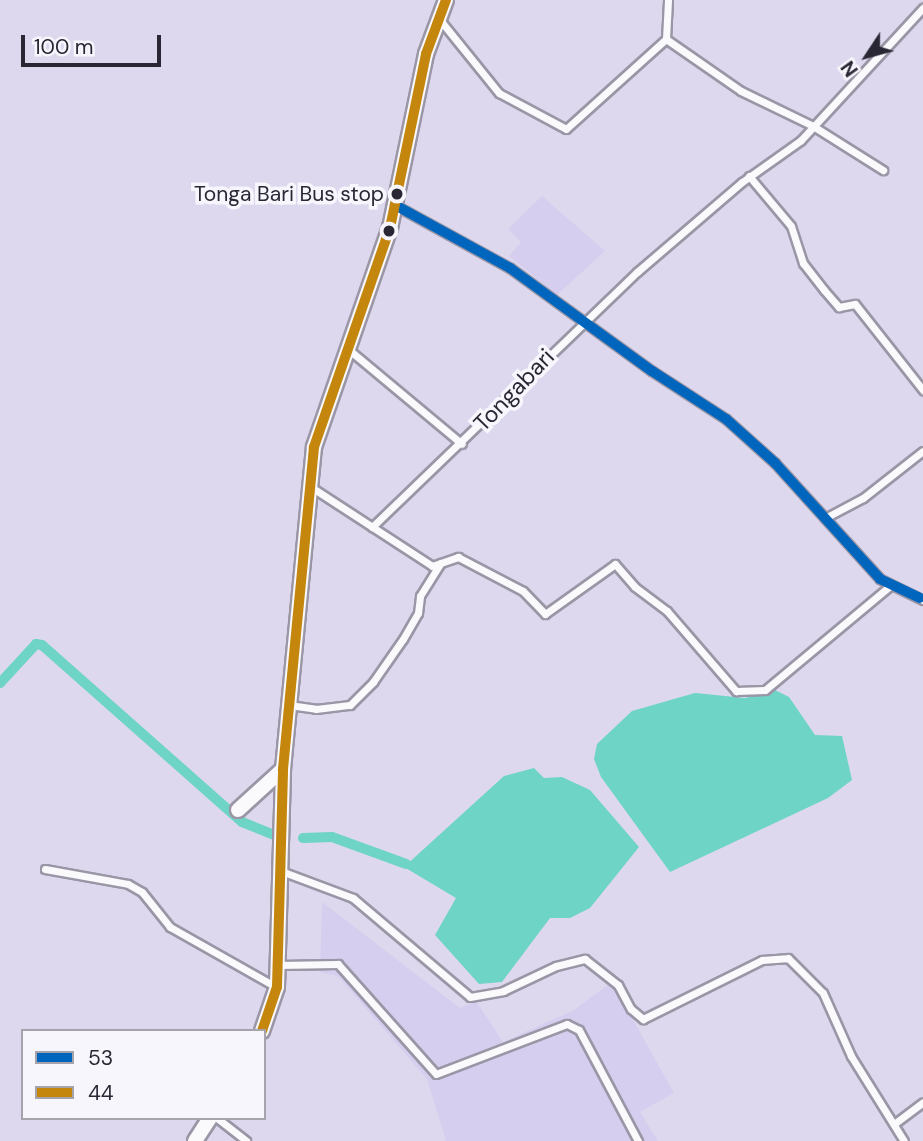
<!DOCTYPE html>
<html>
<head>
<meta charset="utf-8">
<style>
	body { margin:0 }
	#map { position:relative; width:923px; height:1141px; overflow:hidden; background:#ddd8ed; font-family:"DM Sans",sans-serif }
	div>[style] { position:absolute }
	.built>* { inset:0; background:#d6ceef }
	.water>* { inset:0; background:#6ed4c6 }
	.canal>* { height:10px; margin:-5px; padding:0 5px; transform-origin:5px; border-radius:5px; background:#6ed4c6 }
	.roads { filter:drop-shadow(2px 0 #9a96a6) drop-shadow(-2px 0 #9a96a6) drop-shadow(0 2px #9a96a6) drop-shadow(0 -2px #9a96a6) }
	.street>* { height:7px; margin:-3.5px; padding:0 3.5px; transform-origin:3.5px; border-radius:3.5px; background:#faf9fc }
	.highway>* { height:14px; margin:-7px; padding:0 7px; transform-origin:7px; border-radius:7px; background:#faf9fc }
	.bus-1>* { height:10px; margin:-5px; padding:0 5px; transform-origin:5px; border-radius:5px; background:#0065bd }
	.bus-2>* { height:10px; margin:-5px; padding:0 5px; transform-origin:5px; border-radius:5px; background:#c4860d }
	.dots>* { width:19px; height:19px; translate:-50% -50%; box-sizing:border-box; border:4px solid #f8f6fd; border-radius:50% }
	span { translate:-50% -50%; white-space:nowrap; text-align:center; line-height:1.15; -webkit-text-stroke:7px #f8f6fd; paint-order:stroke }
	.bus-label { font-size:21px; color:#2a2735 }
	.right { translate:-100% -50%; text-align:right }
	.street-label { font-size:23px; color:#2a2735 }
	.legend { position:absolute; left:21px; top:1029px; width:245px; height:91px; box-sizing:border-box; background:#f8f6fd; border:2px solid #a6a3ad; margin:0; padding:9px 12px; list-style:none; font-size:21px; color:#2a2735 }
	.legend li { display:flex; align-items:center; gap:14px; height:35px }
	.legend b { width:35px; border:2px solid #a6a3ad }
	.north { position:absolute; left:832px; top:21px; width:70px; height:70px; -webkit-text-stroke:5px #f8f6fd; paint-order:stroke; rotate:234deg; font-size:19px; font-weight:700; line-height:28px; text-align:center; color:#2a2735 }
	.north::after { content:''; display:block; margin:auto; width:24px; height:32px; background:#2a2735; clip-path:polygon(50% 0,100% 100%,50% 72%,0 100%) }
	.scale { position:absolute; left:21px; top:35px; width:140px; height:32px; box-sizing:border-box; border:4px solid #2a2735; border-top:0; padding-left:9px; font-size:21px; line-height:24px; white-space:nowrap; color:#2a2735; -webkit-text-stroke:5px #f8f6fd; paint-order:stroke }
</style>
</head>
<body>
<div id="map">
	<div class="built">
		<i style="clip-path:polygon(542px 196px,605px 251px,557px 295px,509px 256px,521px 242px,508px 229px)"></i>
		<i style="clip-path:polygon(322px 902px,460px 1008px,476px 1001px,503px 1042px,574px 1010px,612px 982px,674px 1093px,640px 1112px,658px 1141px,446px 1141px,427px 1079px,338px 976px,320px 972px)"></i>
	</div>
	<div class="water">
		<i style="clip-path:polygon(775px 690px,789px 697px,815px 735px,842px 736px,852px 780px,828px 798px,670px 872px,601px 777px,594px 759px,597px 744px,632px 711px,695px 693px,745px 698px)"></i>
		<i style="clip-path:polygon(534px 768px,544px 778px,562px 777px,590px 790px,639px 847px,590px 908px,570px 918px,550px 918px,502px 982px,479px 984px,435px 935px,456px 898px,404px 867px,504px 776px)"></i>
	</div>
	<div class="canal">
		<i style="left:0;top:683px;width:53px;rotate:-47.3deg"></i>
		<i style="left:36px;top:644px;width:6px;rotate:9deg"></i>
		<i style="left:42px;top:645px;width:267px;rotate:41.5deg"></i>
		<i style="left:242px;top:822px;width:35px;rotate:22deg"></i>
		<i style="left:303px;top:838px;width:29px;rotate:-2deg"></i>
		<i style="left:332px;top:837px;width:79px;rotate:20deg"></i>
	</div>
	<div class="roads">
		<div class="street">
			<i style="left:440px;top:20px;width:94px;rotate:51.1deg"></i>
			<i style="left:499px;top:93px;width:76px;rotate:28.2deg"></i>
			<i style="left:566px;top:129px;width:135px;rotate:-42deg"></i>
			<i style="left:666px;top:39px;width:39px;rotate:-87deg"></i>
			<i style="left:666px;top:39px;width:91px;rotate:34.7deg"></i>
			<i style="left:741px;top:91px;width:80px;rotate:25.9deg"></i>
			<i style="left:813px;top:126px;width:83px;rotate:32.2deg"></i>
			<i style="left:749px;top:176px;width:65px;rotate:50deg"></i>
			<i style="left:791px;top:226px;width:39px;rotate:72deg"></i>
			<i style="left:803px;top:263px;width:34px;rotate:52deg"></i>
			<i style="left:824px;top:290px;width:23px;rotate:49deg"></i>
			<i style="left:839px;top:307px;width:16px;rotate:-11deg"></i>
			<i style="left:855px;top:304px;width:110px;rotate:51.7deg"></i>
			<i style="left:395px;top:205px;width:131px;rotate:28.7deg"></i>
			<i style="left:510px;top:268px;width:175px;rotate:36deg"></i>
			<i style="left:652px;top:371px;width:88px;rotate:33deg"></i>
			<i style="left:726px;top:419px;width:66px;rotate:41.9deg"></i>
			<i style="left:775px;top:463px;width:156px;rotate:47.8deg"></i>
			<i style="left:880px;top:579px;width:48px;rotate:26deg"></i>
			<i style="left:348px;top:349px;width:148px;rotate:39.8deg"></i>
			<i style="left:311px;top:487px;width:145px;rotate:33.1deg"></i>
			<i style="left:432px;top:566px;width:28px;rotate:-19deg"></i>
			<i style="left:458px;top:557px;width:73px;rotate:27.6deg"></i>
			<i style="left:523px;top:591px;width:32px;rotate:46deg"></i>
			<i style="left:545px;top:614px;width:86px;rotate:-35.5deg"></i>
			<i style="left:615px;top:564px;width:30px;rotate:49deg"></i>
			<i style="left:635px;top:587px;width:40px;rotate:37deg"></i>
			<i style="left:667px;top:611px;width:106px;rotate:49.2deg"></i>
			<i style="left:736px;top:691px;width:29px;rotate:-2deg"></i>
			<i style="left:765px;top:690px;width:164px;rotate:-39.8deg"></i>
			<i style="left:825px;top:518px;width:43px;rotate:-27.8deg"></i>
			<i style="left:863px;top:498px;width:76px;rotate:-38.1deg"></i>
			<i style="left:372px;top:527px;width:368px;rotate:-43.9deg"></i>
			<i style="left:637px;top:272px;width:138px;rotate:-40.6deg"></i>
			<i style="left:742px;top:182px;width:72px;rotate:-35.4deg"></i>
			<i style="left:801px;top:140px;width:180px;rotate:-47.3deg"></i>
			<i style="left:289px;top:705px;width:27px;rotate:8deg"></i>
			<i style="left:316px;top:709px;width:34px;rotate:-7deg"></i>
			<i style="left:350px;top:705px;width:33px;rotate:-45deg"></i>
			<i style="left:373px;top:682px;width:52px;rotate:-55.1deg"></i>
			<i style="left:403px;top:639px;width:30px;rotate:-60deg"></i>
			<i style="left:418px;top:613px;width:17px;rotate:-83deg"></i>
			<i style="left:420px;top:596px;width:39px;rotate:-58deg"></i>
			<i style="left:45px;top:869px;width:84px;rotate:10.2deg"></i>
			<i style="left:128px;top:884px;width:16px;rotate:30deg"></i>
			<i style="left:142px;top:892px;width:45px;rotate:51.3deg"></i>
			<i style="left:170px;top:927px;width:122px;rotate:29.5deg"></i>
			<i style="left:281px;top:871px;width:77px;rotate:20.6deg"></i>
			<i style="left:353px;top:898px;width:153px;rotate:40.2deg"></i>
			<i style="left:470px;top:997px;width:34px;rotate:-10deg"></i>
			<i style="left:503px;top:991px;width:59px;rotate:-25.3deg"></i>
			<i style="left:556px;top:966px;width:30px;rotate:-14deg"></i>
			<i style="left:585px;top:959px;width:42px;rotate:38.2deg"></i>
			<i style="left:618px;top:985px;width:27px;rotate:62deg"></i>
			<i style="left:631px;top:1009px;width:16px;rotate:40deg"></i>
			<i style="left:643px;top:1019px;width:133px;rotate:-26.4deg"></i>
			<i style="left:762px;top:960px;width:26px;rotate:-4deg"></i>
			<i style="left:788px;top:958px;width:49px;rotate:45deg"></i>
			<i style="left:823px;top:993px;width:69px;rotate:66deg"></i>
			<i style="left:851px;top:1056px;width:100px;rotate:58.1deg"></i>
			<i style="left:278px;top:965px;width:60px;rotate:-1deg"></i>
			<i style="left:338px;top:964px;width:147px;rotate:48.3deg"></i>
			<i style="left:436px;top:1074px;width:140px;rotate:-20.9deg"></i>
			<i style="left:567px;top:1024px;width:13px;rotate:27deg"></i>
			<i style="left:579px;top:1030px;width:126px;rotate:62deg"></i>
			<i style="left:217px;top:1118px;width:37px;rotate:38deg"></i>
			<i style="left:894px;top:1124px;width:36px;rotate:-37deg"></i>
		</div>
		<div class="highway">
			<i style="left:238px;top:810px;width:61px;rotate:-42.3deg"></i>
			<i style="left:262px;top:1031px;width:46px;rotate:-71.2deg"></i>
			<i style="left:277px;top:987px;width:218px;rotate:-88.4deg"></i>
			<i style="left:283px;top:769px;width:323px;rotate:-84.5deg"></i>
			<i style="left:314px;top:447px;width:232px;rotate:-70.9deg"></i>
			<i style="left:390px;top:228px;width:178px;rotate:-78.3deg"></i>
			<i style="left:426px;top:54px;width:58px;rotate:-69.7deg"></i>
			<i style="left:195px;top:1141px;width:27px;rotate:-57deg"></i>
		</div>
	</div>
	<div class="bus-1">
		<i style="left:395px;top:205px;width:131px;rotate:28.7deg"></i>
		<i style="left:510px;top:268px;width:175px;rotate:36deg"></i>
		<i style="left:652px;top:371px;width:88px;rotate:33deg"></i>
		<i style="left:726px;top:419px;width:66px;rotate:41.9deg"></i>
		<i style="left:775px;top:463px;width:156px;rotate:47.8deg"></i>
		<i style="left:880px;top:579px;width:44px;rotate:25.4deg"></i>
	</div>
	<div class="bus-2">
		<i style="left:262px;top:1031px;width:46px;rotate:-71.2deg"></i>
		<i style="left:277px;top:987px;width:218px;rotate:-88.4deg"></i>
		<i style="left:283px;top:769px;width:323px;rotate:-84.5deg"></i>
		<i style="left:314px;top:447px;width:232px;rotate:-70.9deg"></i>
		<i style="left:390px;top:228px;width:178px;rotate:-78.3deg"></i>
		<i style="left:426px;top:54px;width:58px;rotate:-69.7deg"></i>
	</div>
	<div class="dots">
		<i style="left:397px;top:194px;background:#2a2735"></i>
		<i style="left:389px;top:231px;background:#2a2735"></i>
	</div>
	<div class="bus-label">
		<span class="right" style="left:384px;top:194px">Tonga Bari Bus stop</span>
	</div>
	<div class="street-label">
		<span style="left:514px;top:390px;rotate:-46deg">Tongabari</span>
	</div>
	<ul class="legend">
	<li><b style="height:9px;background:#0065bd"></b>53</li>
	<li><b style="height:9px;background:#c4860d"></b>44</li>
	</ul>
	<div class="north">N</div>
	<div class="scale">100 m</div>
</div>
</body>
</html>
